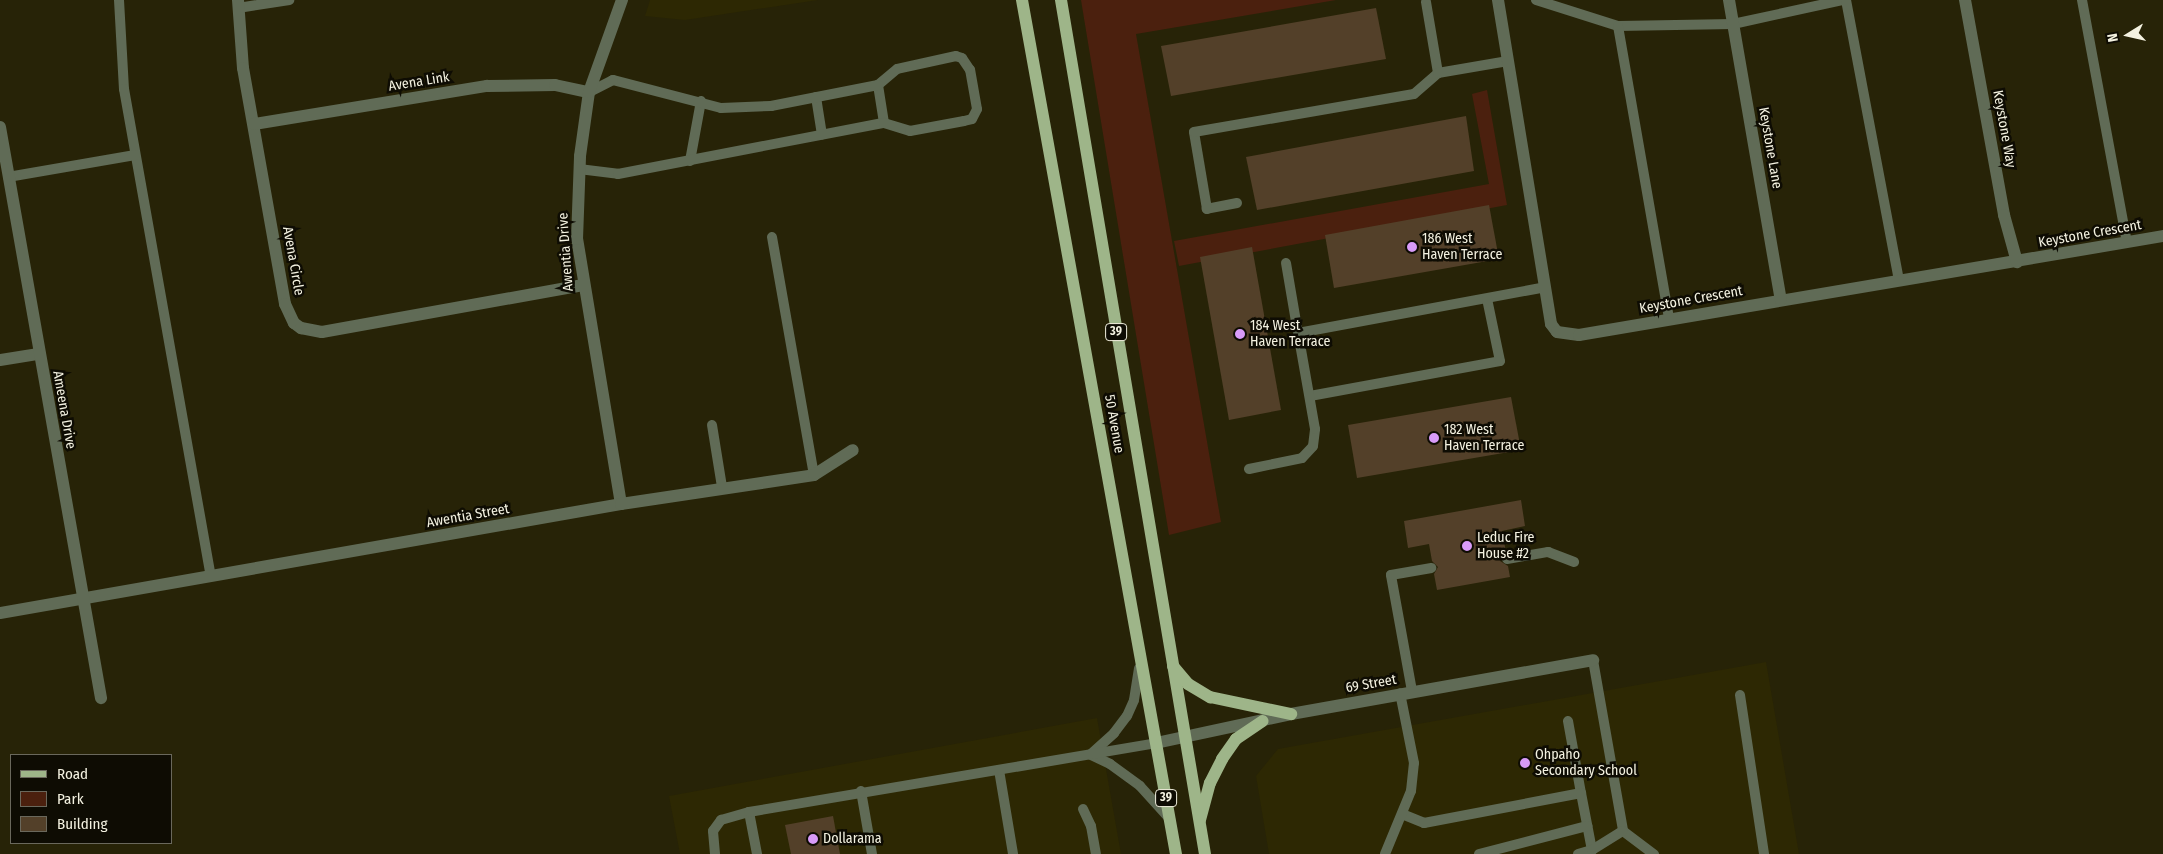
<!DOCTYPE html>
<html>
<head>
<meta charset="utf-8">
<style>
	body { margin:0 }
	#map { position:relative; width:2163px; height:854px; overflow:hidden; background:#272307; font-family:"Fira Sans Condensed",sans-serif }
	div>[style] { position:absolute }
	.built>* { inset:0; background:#2d2803 }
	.green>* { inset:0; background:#4b200e }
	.building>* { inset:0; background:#534029 }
	.service>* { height:10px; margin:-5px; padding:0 5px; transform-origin:5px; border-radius:5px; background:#606b56 }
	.minor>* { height:12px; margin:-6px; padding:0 6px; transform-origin:6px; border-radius:6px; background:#606b56 }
	.tertiary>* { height:12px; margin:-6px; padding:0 6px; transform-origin:6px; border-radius:6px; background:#606b56 }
	.primary>* { height:12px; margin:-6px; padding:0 6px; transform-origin:6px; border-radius:6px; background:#9eb589 }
	.dots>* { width:14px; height:14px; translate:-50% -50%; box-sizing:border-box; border:2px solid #0e0c03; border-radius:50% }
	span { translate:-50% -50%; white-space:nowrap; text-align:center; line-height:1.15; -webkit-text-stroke:5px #0e0c03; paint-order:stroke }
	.shield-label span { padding:1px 4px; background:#0e0c03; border:1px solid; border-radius:4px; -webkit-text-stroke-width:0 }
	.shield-label { font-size:12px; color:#f4f2e1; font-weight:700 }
	.street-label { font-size:14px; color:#f4f2e1 }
	.poi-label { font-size:14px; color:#f4f2e1 }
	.left { translate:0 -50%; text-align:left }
	.legend { position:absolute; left:10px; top:754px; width:162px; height:90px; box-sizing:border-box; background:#0e0c03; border:1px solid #6a685c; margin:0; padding:6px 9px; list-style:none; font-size:15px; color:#f4f2e1 }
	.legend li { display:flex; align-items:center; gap:10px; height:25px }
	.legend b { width:25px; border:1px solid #6a685c }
	.north { position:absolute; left:2103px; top:10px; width:50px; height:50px; -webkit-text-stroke:4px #0e0c03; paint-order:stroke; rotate:260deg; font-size:14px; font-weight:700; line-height:20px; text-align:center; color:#f4f2e1 }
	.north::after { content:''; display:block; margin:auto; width:18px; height:22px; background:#f4f2e1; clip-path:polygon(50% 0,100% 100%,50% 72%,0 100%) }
</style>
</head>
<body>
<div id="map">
	<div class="built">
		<i style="clip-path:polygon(650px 0,818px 0,685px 20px,645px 16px)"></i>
		<i style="clip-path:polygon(1766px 662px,1799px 854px,1269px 854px,1256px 776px,1278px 749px)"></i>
		<i style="clip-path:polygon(1097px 718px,1121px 854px,680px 854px,669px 796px)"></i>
	</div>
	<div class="green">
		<i style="clip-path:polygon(1081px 0,1336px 0,1136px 34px,1221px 522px,1169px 535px)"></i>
		<i style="clip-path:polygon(1487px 90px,1507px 205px,1179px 266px,1174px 241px,1489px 184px,1472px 94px)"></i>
	</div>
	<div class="building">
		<i style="clip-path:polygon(1376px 8px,1386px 59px,1171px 96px,1161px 46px)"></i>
		<i style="clip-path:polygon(1466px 116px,1474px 171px,1257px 210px,1246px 157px)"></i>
		<i style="clip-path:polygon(1489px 205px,1499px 259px,1334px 288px,1325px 235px)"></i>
		<i style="clip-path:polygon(1252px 247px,1281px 410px,1229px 420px,1200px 257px)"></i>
		<i style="clip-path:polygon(1511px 397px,1521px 450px,1357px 478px,1348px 425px)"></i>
		<i style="clip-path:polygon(1521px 500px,1525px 526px,1502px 531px,1506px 552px,1500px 561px,1508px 566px,1510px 577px,1437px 590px,1434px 574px,1438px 567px,1432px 561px,1429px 544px,1408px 548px,1404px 521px)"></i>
		<i style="clip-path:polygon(833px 816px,840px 854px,791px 854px,785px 825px)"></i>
	</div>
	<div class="service">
		<i style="left:119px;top:0;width:89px;rotate:86.8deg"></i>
		<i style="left:124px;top:89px;width:495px;rotate:79.9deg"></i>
		<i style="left:1536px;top:0;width:86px;rotate:17.6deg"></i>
		<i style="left:1618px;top:26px;width:115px;rotate:-1deg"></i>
		<i style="left:1733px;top:24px;width:113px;rotate:-12.3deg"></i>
		<i style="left:1846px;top:0;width:286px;rotate:79.3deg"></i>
		<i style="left:2082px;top:0;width:246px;rotate:79.5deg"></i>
		<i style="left:1426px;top:2px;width:72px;rotate:80.4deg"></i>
		<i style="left:238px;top:8px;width:52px;rotate:-8.9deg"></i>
		<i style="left:1618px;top:26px;width:297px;rotate:80.1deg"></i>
		<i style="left:878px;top:85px;width:38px;rotate:81deg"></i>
		<i style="left:816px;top:97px;width:38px;rotate:81deg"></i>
		<i style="left:690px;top:161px;width:61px;rotate:-79.6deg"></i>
		<i style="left:579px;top:169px;width:39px;rotate:7deg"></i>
		<i style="left:618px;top:174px;width:271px;rotate:-10.9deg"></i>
		<i style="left:884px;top:123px;width:27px;rotate:17deg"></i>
		<i style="left:910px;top:131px;width:55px;rotate:-10.5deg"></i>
		<i style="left:964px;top:121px;width:8px;rotate:-14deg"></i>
		<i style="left:972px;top:119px;width:11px;rotate:-63deg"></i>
		<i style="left:977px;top:109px;width:40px;rotate:-100deg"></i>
		<i style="left:970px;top:70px;width:14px;rotate:-124deg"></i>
		<i style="left:962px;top:58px;width:6px;rotate:-162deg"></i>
		<i style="left:956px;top:56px;width:60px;rotate:167.6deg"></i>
		<i style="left:897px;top:69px;width:25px;rotate:140deg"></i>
		<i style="left:878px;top:85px;width:109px;rotate:168.9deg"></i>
		<i style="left:771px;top:106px;width:50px;rotate:177.7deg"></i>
		<i style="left:721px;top:108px;width:112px;rotate:-165.5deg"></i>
		<i style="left:613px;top:80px;width:27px;rotate:153deg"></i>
		<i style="left:8px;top:177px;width:129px;rotate:-9.8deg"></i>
		<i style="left:1237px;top:203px;width:31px;rotate:169deg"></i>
		<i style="left:1207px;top:209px;width:78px;rotate:-99.6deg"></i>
		<i style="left:1194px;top:132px;width:223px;rotate:-9.8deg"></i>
		<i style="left:1414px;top:94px;width:32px;rotate:-41deg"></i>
		<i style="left:1438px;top:73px;width:71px;rotate:-9.7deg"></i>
		<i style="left:772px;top:237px;width:242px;rotate:80deg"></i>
		<i style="left:1286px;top:263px;width:71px;rotate:80.3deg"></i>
		<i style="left:1298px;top:333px;width:251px;rotate:-10.5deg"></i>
		<i style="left:1310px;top:396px;width:193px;rotate:-10.4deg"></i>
		<i style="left:1500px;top:361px;width:63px;rotate:-101.8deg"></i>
		<i style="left:712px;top:425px;width:63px;rotate:80.8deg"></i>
		<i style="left:1249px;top:469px;width:54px;rotate:-11.7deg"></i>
		<i style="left:1302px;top:458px;width:16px;rotate:-47deg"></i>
		<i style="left:1313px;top:446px;width:17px;rotate:-83deg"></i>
		<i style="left:1315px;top:429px;width:97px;rotate:-100deg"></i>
		<i style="left:1507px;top:559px;width:42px;rotate:-9.7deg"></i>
		<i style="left:1548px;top:552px;width:28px;rotate:21deg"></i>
		<i style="left:1593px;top:660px;width:174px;rotate:80deg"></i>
		<i style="left:1623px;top:831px;width:39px;rotate:37deg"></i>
		<i style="left:1412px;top:691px;width:118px;rotate:-100.3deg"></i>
		<i style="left:1391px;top:575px;width:41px;rotate:-9.9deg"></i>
		<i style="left:1740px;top:695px;width:161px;rotate:81.4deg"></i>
		<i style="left:1568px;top:721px;width:73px;rotate:79.8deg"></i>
		<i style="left:1091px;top:754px;width:31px;rotate:-42deg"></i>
		<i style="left:1114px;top:733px;width:21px;rotate:-53deg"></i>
		<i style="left:1127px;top:716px;width:17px;rotate:-66deg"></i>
		<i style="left:1134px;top:700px;width:32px;rotate:-81deg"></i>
		<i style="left:1091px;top:755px;width:21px;rotate:25deg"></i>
		<i style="left:1110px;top:764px;width:37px;rotate:36deg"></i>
		<i style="left:1140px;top:786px;width:45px;rotate:47.7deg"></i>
		<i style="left:999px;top:770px;width:85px;rotate:80.5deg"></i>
		<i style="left:861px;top:791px;width:64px;rotate:80.1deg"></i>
		<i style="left:1083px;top:809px;width:19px;rotate:65deg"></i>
		<i style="left:1091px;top:826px;width:28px;rotate:80deg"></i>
		<i style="left:749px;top:812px;width:43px;rotate:79.2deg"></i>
		<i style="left:1402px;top:814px;width:24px;rotate:22deg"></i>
		<i style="left:1424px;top:823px;width:160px;rotate:-10.8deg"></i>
		<i style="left:1581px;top:793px;width:58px;rotate:79.1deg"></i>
		<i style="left:715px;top:854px;width:23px;rotate:-95deg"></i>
		<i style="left:713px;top:831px;width:14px;rotate:-54deg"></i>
		<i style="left:721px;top:820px;width:29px;rotate:-16deg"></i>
		<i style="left:749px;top:812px;width:413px;rotate:-9.6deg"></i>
		<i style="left:1385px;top:854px;width:68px;rotate:-67.6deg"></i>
		<i style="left:1411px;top:791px;width:28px;rotate:-84deg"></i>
		<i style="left:1414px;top:763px;width:71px;rotate:-101.3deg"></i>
		<i style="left:1479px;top:854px;width:112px;rotate:-14.5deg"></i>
		<i style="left:1578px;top:854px;width:15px;rotate:-16deg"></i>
		<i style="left:1592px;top:850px;width:36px;rotate:-32deg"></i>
	</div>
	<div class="minor">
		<i style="left:238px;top:0;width:68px;rotate:85.8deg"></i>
		<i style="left:243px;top:68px;width:240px;rotate:79.9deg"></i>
		<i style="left:285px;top:304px;width:21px;rotate:65deg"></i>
		<i style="left:294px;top:323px;width:9px;rotate:36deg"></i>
		<i style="left:301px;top:328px;width:21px;rotate:11deg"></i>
		<i style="left:322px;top:332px;width:264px;rotate:-10.2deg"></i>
		<i style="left:1498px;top:0;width:328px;rotate:80.7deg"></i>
		<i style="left:1551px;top:324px;width:10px;rotate:53deg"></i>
		<i style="left:1557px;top:332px;width:22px;rotate:8deg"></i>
		<i style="left:1579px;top:335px;width:592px;rotate:-9.62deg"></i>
		<i style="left:1729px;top:0;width:304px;rotate:80.2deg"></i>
		<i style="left:1965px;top:0;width:219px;rotate:79.7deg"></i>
		<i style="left:2004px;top:215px;width:49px;rotate:74.5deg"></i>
		<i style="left:254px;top:124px;width:236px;rotate:-9.3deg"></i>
		<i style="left:487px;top:86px;width:68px;rotate:-0.8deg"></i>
		<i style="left:555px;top:85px;width:35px;rotate:12deg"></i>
		<i style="left:0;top:360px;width:39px;rotate:-9deg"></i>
		<i style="left:621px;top:504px;width:269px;rotate:-99.4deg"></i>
		<i style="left:577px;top:239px;width:83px;rotate:-87.9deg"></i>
		<i style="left:580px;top:156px;width:65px;rotate:-82deg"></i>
		<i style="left:589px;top:92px;width:98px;rotate:-70.3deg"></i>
		<i style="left:0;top:613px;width:630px;rotate:-9.96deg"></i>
		<i style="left:621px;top:504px;width:195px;rotate:-8.5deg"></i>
		<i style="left:814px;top:475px;width:46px;rotate:-32.7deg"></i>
	</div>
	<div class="tertiary">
		<i style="left:0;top:127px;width:580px;rotate:79.97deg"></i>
		<i style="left:1156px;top:743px;width:138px;rotate:-12.1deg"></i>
		<i style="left:1291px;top:714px;width:307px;rotate:-10.1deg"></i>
	</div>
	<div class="primary">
		<i style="left:1022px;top:0;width:868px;rotate:79.78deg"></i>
		<i style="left:1061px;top:0;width:866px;rotate:80.43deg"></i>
		<i style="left:1173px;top:666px;width:23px;rotate:50deg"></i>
		<i style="left:1188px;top:684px;width:26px;rotate:31deg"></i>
		<i style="left:1210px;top:697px;width:83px;rotate:11.9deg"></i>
		<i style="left:1200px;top:820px;width:38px;rotate:-75deg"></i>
		<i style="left:1210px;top:783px;width:27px;rotate:-63deg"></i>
		<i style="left:1222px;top:759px;width:24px;rotate:-55deg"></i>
		<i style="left:1236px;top:739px;width:32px;rotate:-34deg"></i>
	</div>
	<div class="dots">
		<i style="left:1412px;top:247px;background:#d89bf8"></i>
		<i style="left:1240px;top:334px;background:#d89bf8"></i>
		<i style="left:1434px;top:438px;background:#d89bf8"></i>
		<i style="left:1467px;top:546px;background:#d89bf8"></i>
		<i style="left:1525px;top:763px;background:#d89bf8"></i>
		<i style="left:813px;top:839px;background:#d89bf8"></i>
	</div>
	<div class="shield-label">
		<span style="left:1116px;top:332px">39</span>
		<span style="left:1166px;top:798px">39</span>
	</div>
	<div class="street-label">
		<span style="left:419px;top:82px;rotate:-9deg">Avena Link</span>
		<span style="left:2004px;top:129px;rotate:80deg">Keystone Way</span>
		<span style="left:1770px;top:148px;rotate:80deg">Keystone Lane</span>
		<span style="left:2090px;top:234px;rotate:-10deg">Keystone Crescent</span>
		<span style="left:566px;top:252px;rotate:-94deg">Awentia Drive</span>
		<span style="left:293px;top:261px;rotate:80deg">Avena Circle</span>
		<span style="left:1691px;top:300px;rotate:-10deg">Keystone Crescent</span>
		<span style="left:64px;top:410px;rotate:80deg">Ameena Drive</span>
		<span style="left:1114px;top:424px;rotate:80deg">50 Avenue</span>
		<span style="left:468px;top:516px;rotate:-10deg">Awentia Street</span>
		<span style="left:1371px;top:684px;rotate:-10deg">69 Street</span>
	</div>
	<div class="poi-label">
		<span class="left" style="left:1422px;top:247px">186 West<br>Haven Terrace</span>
		<span class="left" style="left:1250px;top:334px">184 West<br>Haven Terrace</span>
		<span class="left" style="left:1444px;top:438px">182 West<br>Haven Terrace</span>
		<span class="left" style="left:1477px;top:546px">Leduc Fire<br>House #2</span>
		<span class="left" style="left:1535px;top:763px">Ohpaho<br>Secondary School</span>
		<span class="left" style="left:823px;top:839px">Dollarama</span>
	</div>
	<ul class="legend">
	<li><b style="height:6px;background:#9eb589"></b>Road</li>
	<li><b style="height:14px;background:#4b200e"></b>Park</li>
	<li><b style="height:14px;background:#534029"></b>Building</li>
	</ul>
	<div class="north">N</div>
</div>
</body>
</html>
